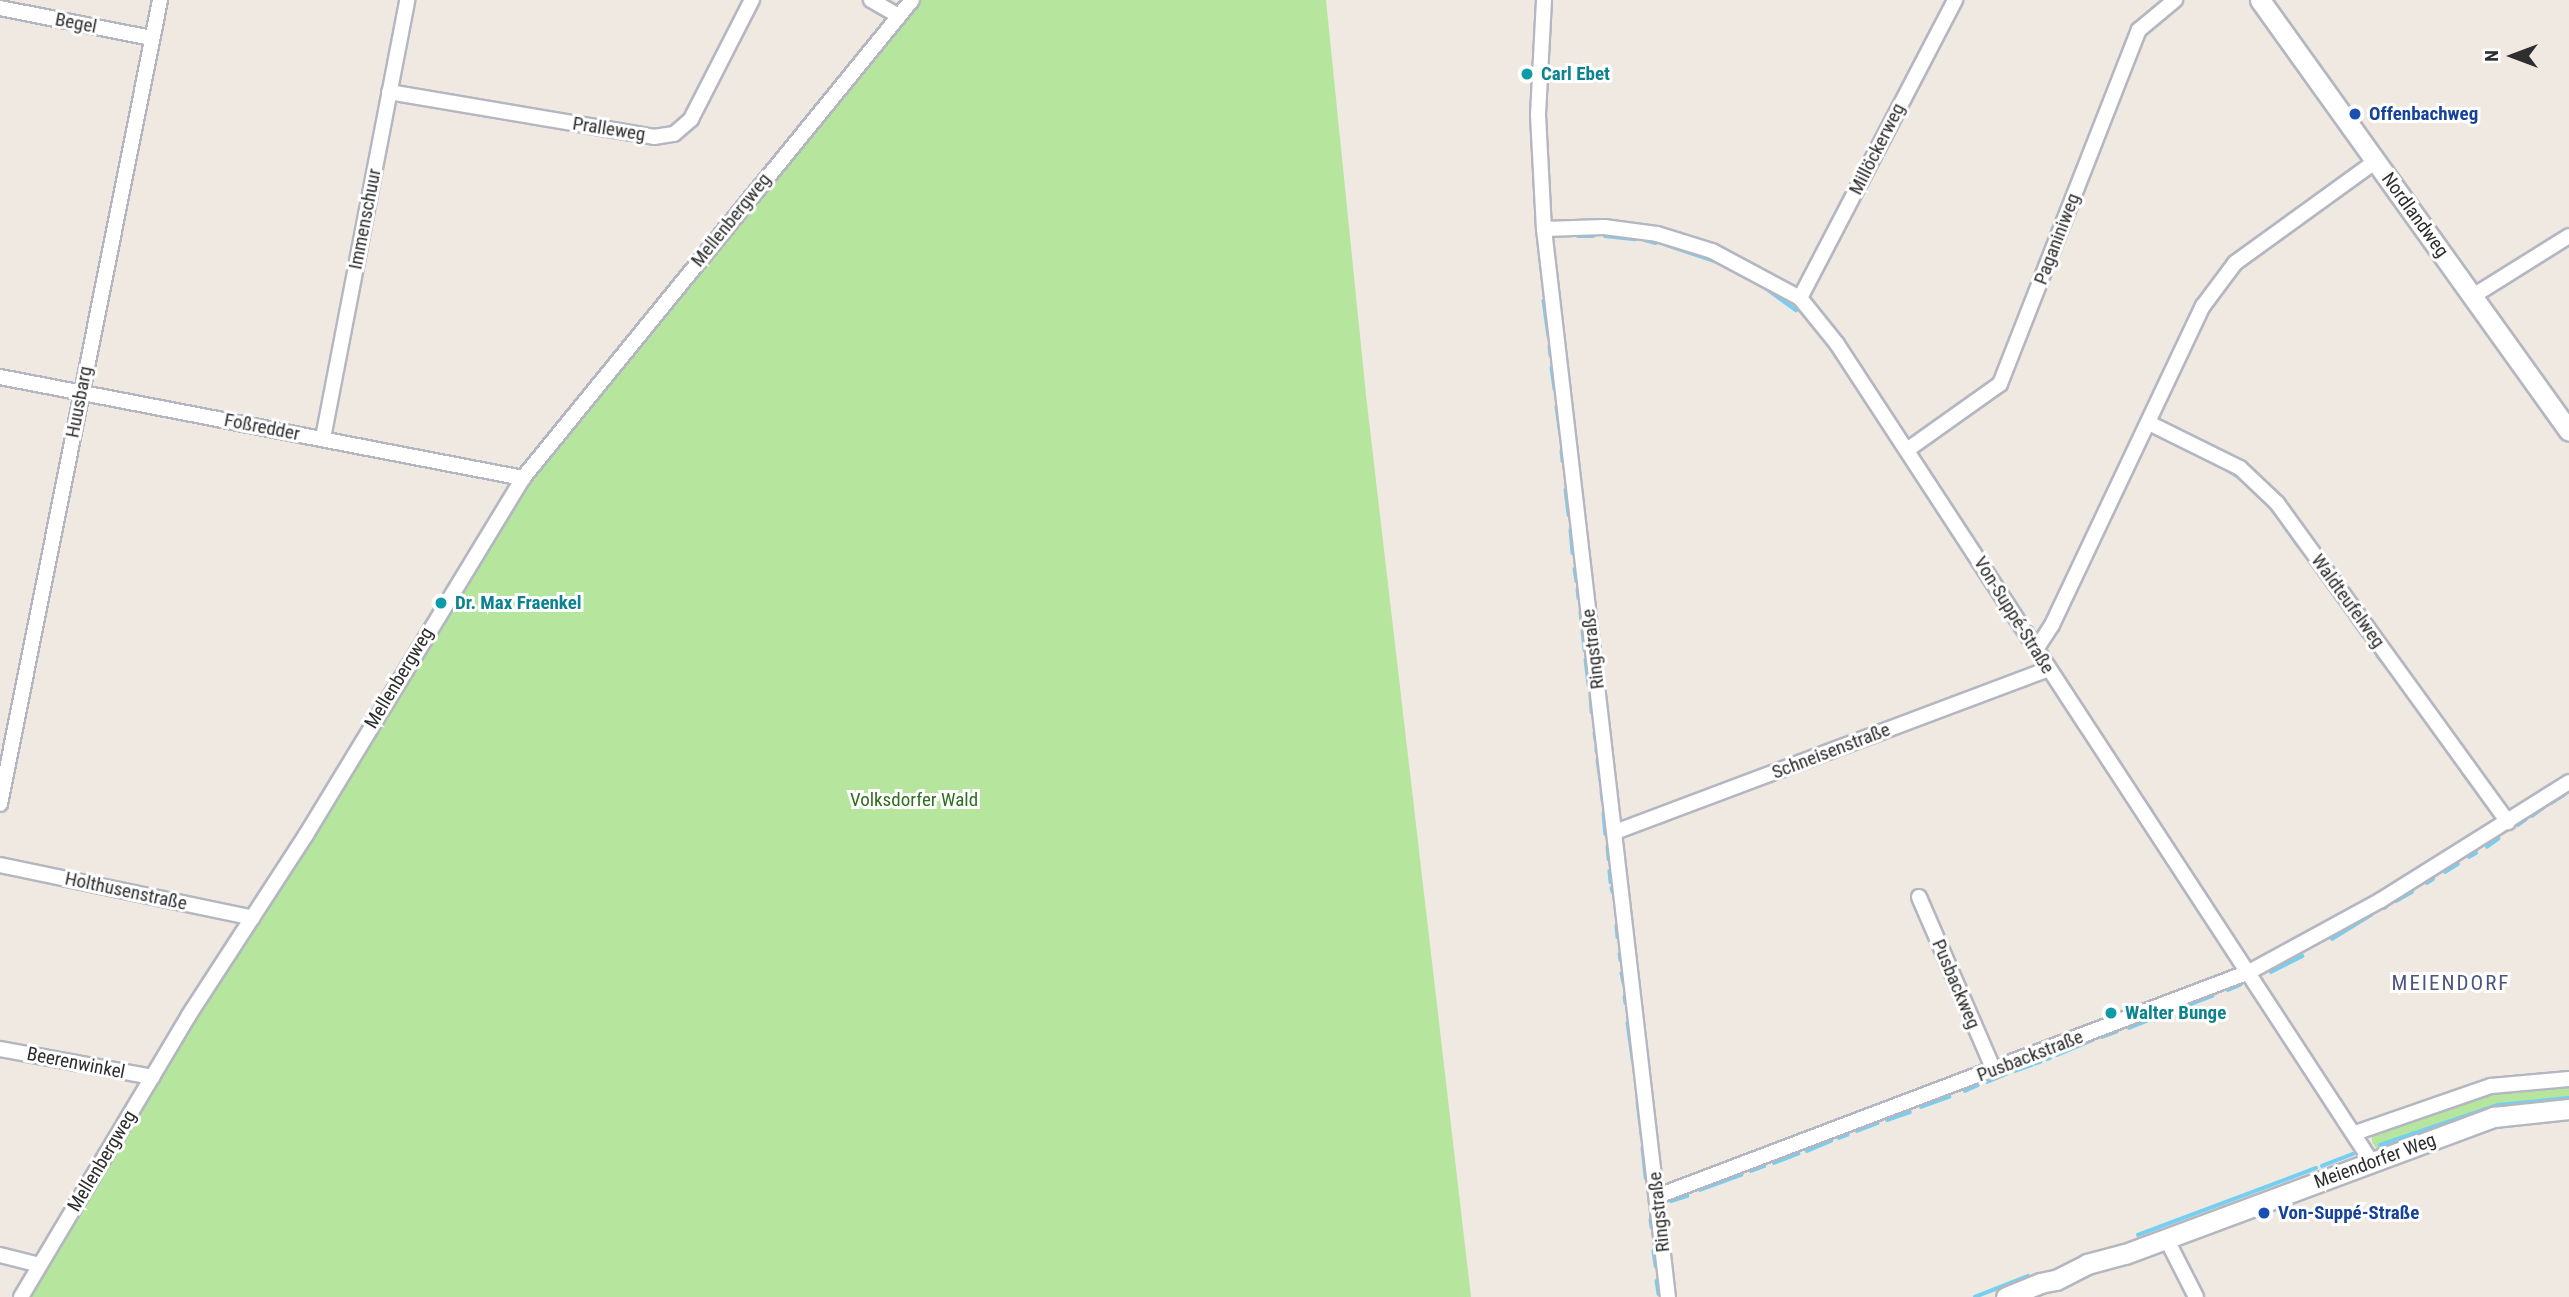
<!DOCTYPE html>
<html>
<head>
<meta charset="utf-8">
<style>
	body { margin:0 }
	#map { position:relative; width:2569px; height:1297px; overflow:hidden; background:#efe9e1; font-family:"Roboto Condensed",sans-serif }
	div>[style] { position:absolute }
	.green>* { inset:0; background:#b6e59e }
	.stream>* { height:3.5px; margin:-1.75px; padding:0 1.75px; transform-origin:1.75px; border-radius:1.75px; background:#75cff0 }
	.roads { filter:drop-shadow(2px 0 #b4b7c1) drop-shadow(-2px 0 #b4b7c1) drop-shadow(0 2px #b4b7c1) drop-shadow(0 -2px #b4b7c1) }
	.street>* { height:14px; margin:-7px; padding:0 7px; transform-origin:7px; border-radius:7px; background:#fff }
	.secondary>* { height:19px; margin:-9.5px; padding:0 9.5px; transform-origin:9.5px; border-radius:9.5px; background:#fff }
	.dots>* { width:19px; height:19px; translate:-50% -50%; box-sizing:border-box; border:4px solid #fff; border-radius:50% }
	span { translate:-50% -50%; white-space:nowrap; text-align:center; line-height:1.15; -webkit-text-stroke:6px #fff; paint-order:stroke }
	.street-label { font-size:19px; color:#2e2e2e }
	.culture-label { font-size:19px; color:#0d838f; font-weight:700 }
	.left { translate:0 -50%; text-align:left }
	.transit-label { font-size:19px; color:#164399; font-weight:700 }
	.park-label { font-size:19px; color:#2c6e1b }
	.neighbourhood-label { font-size:21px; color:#4d5680; letter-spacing:2px }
	.north { position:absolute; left:2478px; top:21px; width:70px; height:70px; -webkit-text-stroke:5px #fff; paint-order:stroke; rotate:270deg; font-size:19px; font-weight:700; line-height:28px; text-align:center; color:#2e2e2e }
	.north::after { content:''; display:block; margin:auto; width:24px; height:32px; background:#2e2e2e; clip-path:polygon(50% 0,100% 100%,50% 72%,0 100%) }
</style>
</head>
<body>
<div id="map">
	<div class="green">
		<i style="clip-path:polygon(918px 0,1326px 0,1366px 395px,1471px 1297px,26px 1297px,531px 476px)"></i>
		<i style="clip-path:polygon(2569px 1083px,2569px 1102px,2505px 1109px,2377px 1149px,2372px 1142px,2372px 1130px,2500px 1090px)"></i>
	</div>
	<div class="stream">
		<i style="left:1578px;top:236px;width:15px"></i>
		<i style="left:1605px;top:236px;width:30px;rotate:6deg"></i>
		<i style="left:1645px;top:240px;width:11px;rotate:15deg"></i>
		<i style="left:1667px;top:245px;width:53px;rotate:18.8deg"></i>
		<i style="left:1767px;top:289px;width:36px;rotate:36deg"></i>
		<i style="left:1544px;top:301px;width:35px;rotate:82deg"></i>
		<i style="left:1550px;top:346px;width:9px;rotate:84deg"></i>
		<i style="left:1552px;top:368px;width:21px;rotate:82deg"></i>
		<i style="left:1557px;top:407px;width:29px;rotate:82deg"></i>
		<i style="left:1891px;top:414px;width:16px;rotate:55deg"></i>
		<i style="left:2157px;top:435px;width:23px;rotate:25deg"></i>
		<i style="left:1562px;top:451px;width:10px;rotate:84deg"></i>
		<i style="left:2228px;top:470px;width:17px;rotate:33deg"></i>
		<i style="left:1566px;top:490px;width:25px;rotate:83deg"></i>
		<i style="left:2267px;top:503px;width:22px;rotate:51deg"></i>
		<i style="left:2286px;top:528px;width:21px;rotate:55deg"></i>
		<i style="left:1571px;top:530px;width:23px;rotate:85deg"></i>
		<i style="left:1575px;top:569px;width:12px;rotate:81deg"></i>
		<i style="left:1578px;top:590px;width:8px;rotate:83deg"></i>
		<i style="left:2333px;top:593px;width:15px;rotate:53deg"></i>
		<i style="left:1581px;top:612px;width:9px;rotate:84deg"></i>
		<i style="left:2351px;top:618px;width:21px;rotate:55deg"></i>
		<i style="left:1583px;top:631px;width:19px;rotate:84deg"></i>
		<i style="left:2378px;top:656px;width:14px;rotate:51deg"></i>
		<i style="left:1586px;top:660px;width:25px;rotate:83deg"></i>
		<i style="left:2392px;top:674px;width:5px;rotate:53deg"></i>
		<i style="left:2068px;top:685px;width:11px;rotate:56deg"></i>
		<i style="left:2025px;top:686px;width:17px;rotate:-24deg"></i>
		<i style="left:2402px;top:687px;width:14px;rotate:54deg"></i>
		<i style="left:1591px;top:696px;width:16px;rotate:86deg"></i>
		<i style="left:2080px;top:703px;width:14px;rotate:56deg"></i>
		<i style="left:1969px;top:707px;width:44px;rotate:-21.3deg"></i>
		<i style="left:2425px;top:719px;width:47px;rotate:54.6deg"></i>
		<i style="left:2096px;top:727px;width:12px;rotate:55deg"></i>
		<i style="left:1906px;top:730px;width:45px;rotate:-20.9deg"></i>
		<i style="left:1595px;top:733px;width:7px;rotate:82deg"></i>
		<i style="left:1885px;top:738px;width:13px;rotate:-23deg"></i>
		<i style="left:1597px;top:746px;width:5px;rotate:90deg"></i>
		<i style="left:2114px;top:754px;width:14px;rotate:56deg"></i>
		<i style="left:1598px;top:760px;width:22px;rotate:82deg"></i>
		<i style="left:2127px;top:774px;width:11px;rotate:56deg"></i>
		<i style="left:2464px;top:774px;width:52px;rotate:53.6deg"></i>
		<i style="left:1602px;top:791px;width:9px;rotate:84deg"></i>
		<i style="left:2143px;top:798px;width:16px;rotate:55deg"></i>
		<i style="left:2551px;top:803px;width:15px;rotate:-32deg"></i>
		<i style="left:1604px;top:813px;width:21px;rotate:85deg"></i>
		<i style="left:2532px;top:816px;width:14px;rotate:-36deg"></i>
		<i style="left:2157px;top:820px;width:16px;rotate:55deg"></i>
		<i style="left:1661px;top:823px;width:23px;rotate:-23deg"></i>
		<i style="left:2518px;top:825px;width:9px;rotate:-36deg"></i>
		<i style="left:1630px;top:834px;width:25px;rotate:-21deg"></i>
		<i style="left:2173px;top:844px;width:15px;rotate:58deg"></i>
		<i style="left:1608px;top:847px;width:12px;rotate:85deg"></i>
		<i style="left:2487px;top:847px;width:14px;rotate:-36deg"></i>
		<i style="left:2469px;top:857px;width:8px;rotate:-30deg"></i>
		<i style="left:2188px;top:867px;width:17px;rotate:57deg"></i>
		<i style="left:1610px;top:871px;width:11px;rotate:85deg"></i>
		<i style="left:2445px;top:872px;width:15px;rotate:-32deg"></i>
		<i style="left:2427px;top:883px;width:7px;rotate:-34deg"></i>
		<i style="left:1612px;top:888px;width:4px;rotate:76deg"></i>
		<i style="left:2204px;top:891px;width:26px;rotate:58deg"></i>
		<i style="left:2396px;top:901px;width:18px;rotate:-29deg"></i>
		<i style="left:2384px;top:908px;width:2px;rotate:-27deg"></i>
		<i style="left:1617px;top:926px;width:11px;rotate:85deg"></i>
		<i style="left:2332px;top:939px;width:46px;rotate:-31.6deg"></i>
		<i style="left:1620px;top:954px;width:6px;rotate:81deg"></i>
		<i style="left:2271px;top:972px;width:35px;rotate:-27deg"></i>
		<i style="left:1622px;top:973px;width:10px;rotate:79deg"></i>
		<i style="left:2228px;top:990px;width:13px;rotate:-23deg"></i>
		<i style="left:1625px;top:997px;width:6px;rotate:81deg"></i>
		<i style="left:2163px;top:1015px;width:53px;rotate:-21.2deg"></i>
		<i style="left:1628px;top:1023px;width:37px;rotate:82deg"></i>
		<i style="left:2129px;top:1028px;width:24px;rotate:-22deg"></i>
		<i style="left:2102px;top:1037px;width:15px;rotate:-20deg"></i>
		<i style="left:2057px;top:1055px;width:39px;rotate:-23deg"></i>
		<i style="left:2047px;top:1059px;width:3px;rotate:-18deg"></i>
		<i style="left:2015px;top:1071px;width:27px;rotate:-20deg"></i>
		<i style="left:1987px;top:1082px;width:21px;rotate:-23deg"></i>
		<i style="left:1965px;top:1091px;width:14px;rotate:-25deg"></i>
		<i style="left:1638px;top:1102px;width:35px;rotate:83deg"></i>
		<i style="left:1921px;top:1107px;width:30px;rotate:-20deg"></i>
		<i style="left:1887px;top:1120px;width:24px;rotate:-19deg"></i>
		<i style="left:1857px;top:1131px;width:22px;rotate:-21deg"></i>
		<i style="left:1839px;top:1138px;width:9px;rotate:-21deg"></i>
		<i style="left:2380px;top:1145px;width:125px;rotate:-18.7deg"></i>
		<i style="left:2498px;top:1105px;width:71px;rotate:-5.6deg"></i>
		<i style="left:1643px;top:1148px;width:30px;rotate:84deg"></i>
		<i style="left:1807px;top:1151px;width:26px;rotate:-23deg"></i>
		<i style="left:1774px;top:1163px;width:26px;rotate:-21deg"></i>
		<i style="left:2322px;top:1166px;width:33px;rotate:-21deg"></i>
		<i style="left:1751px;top:1171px;width:14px;rotate:-21deg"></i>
		<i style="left:1700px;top:1190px;width:44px;rotate:-20.1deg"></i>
		<i style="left:1671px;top:1201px;width:17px;rotate:-17deg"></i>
		<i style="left:1651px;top:1220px;width:7px;rotate:82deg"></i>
		<i style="left:2138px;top:1235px;width:190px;rotate:-20.6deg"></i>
		<i style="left:1654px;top:1251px;width:15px;rotate:82deg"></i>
		<i style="left:1657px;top:1281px;width:13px;rotate:81deg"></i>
		<i style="left:1975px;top:1297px;width:57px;rotate:-21.6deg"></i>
	</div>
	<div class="roads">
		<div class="street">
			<i style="left:871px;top:0;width:32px;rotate:30deg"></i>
			<i style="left:1544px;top:0;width:115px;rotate:93deg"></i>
			<i style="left:1538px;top:115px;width:114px;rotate:87deg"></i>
			<i style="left:1544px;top:229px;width:1075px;rotate:83.38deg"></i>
			<i style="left:0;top:8px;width:155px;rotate:11.2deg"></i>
			<i style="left:389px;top:92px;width:269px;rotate:9.6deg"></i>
			<i style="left:654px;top:137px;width:20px;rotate:-9deg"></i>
			<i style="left:674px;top:134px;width:23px;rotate:-41deg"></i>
			<i style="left:691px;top:119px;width:134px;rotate:-62.9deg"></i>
			<i style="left:1544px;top:229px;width:60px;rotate:-1.9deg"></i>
			<i style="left:1604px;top:227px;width:53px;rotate:7.5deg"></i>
			<i style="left:1657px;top:234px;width:58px;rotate:17.2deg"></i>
			<i style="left:1712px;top:251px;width:100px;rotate:28.1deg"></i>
			<i style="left:1800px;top:298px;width:59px;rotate:51.2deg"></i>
			<i style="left:1837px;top:344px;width:976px;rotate:56.83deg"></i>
			<i style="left:2473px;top:296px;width:113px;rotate:-32deg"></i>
			<i style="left:1800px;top:298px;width:336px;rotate:-62.5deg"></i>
			<i style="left:0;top:377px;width:533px;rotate:10.93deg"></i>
			<i style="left:2149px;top:423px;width:102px;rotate:26.3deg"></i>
			<i style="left:2240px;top:468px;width:51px;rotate:43.4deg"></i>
			<i style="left:2277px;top:503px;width:394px;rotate:54.1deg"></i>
			<i style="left:323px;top:438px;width:446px;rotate:-79.1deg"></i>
			<i style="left:1907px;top:450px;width:114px;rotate:-35.4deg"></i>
			<i style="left:2000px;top:384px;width:380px;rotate:-68.6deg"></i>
			<i style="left:2139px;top:30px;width:47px;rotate:-39.8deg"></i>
			<i style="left:2037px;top:648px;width:27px;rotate:-57deg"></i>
			<i style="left:2052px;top:625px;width:353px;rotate:-64.7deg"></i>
			<i style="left:2203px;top:306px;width:54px;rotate:-53.3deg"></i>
			<i style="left:2235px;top:263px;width:174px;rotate:-35.9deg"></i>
			<i style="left:0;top:804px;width:820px;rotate:-78.74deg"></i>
			<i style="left:1615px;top:832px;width:463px;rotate:-20.6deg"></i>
			<i style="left:0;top:865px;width:258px;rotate:11.8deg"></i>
			<i style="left:1919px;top:897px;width:189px;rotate:66.6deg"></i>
			<i style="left:0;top:1049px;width:155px;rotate:10.4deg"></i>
			<i style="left:2355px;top:1133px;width:144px;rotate:-19.1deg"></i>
			<i style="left:2491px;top:1086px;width:78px;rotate:-5.1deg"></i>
			<i style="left:1658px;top:1196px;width:632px;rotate:-20.76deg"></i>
			<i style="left:2249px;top:972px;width:150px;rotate:-28.6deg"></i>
			<i style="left:2381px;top:900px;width:222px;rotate:-32.1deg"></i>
			<i style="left:2166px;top:1238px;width:66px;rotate:63deg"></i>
			<i style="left:0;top:1255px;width:41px;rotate:14deg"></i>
			<i style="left:21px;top:1297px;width:328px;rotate:-59.2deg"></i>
			<i style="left:189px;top:1015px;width:215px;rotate:-57deg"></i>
			<i style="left:306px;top:835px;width:418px;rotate:-58.7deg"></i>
			<i style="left:523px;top:478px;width:616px;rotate:-50.86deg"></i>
		</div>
		<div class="secondary">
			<i style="left:2260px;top:0;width:530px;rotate:54.36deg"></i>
			<i style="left:2006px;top:1297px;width:37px;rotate:-22deg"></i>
			<i style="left:2040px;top:1283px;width:16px;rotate:-11deg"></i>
			<i style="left:2056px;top:1280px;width:35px;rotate:-27deg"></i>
			<i style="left:2087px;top:1264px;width:39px;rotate:-15deg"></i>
			<i style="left:2125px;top:1254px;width:394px;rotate:-20.4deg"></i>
			<i style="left:2494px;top:1117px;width:75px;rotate:-6.1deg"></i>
		</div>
	</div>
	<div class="dots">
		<i style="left:1527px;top:74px;background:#0f9aa8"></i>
		<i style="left:2355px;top:114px;background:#1a4fb4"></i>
		<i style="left:441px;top:603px;background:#0f9aa8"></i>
		<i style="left:2111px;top:1013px;background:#0f9aa8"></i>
		<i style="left:2264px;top:1213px;background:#1a4fb4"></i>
	</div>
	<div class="street-label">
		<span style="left:76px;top:23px;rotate:11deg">Begel</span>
		<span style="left:609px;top:129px;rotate:9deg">Pralleweg</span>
		<span style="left:1877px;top:149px;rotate:-63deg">Millöckerweg</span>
		<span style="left:2415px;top:215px;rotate:54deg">Nordlandweg</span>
		<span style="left:365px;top:219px;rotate:-79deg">Immenschuur</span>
		<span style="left:731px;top:220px;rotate:-51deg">Mellenbergweg</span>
		<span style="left:2057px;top:239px;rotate:-69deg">Paganiniweg</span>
		<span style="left:79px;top:402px;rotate:-79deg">Huusbarg</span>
		<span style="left:262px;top:427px;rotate:11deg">Foßredder</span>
		<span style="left:2348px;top:601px;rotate:54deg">Waldteufelweg</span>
		<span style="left:2014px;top:615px;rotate:58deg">Von-Suppé-Straße</span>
		<span style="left:1593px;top:649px;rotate:-97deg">Ringstraße</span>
		<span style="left:399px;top:678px;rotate:-59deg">Mellenbergweg</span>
		<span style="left:1831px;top:751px;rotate:-21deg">Schneisenstraße</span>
		<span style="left:126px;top:891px;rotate:12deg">Holthusenstraße</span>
		<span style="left:1956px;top:984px;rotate:67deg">Pusbackweg</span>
		<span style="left:2030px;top:1056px;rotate:-21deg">Pusbackstraße</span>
		<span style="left:76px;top:1063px;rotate:11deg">Beerenwinkel</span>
		<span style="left:102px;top:1161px;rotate:-59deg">Mellenbergweg</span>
		<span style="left:2375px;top:1161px;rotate:-20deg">Meiendorfer Weg</span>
		<span style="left:1659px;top:1212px;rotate:-96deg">Ringstraße</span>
	</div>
	<div class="culture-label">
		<span class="left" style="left:1541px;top:74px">Carl Ebet</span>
		<span class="left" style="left:455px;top:603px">Dr. Max Fraenkel</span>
		<span class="left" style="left:2125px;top:1013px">Walter Bunge</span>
	</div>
	<div class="transit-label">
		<span class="left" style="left:2369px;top:114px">Offenbachweg</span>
		<span class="left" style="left:2278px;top:1213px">Von-Suppé-Straße</span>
	</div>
	<div class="park-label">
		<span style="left:914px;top:800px">Volksdorfer Wald</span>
	</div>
	<div class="neighbourhood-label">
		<span style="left:2451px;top:983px">MEIENDORF</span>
	</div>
	<div class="north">N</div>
</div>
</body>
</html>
